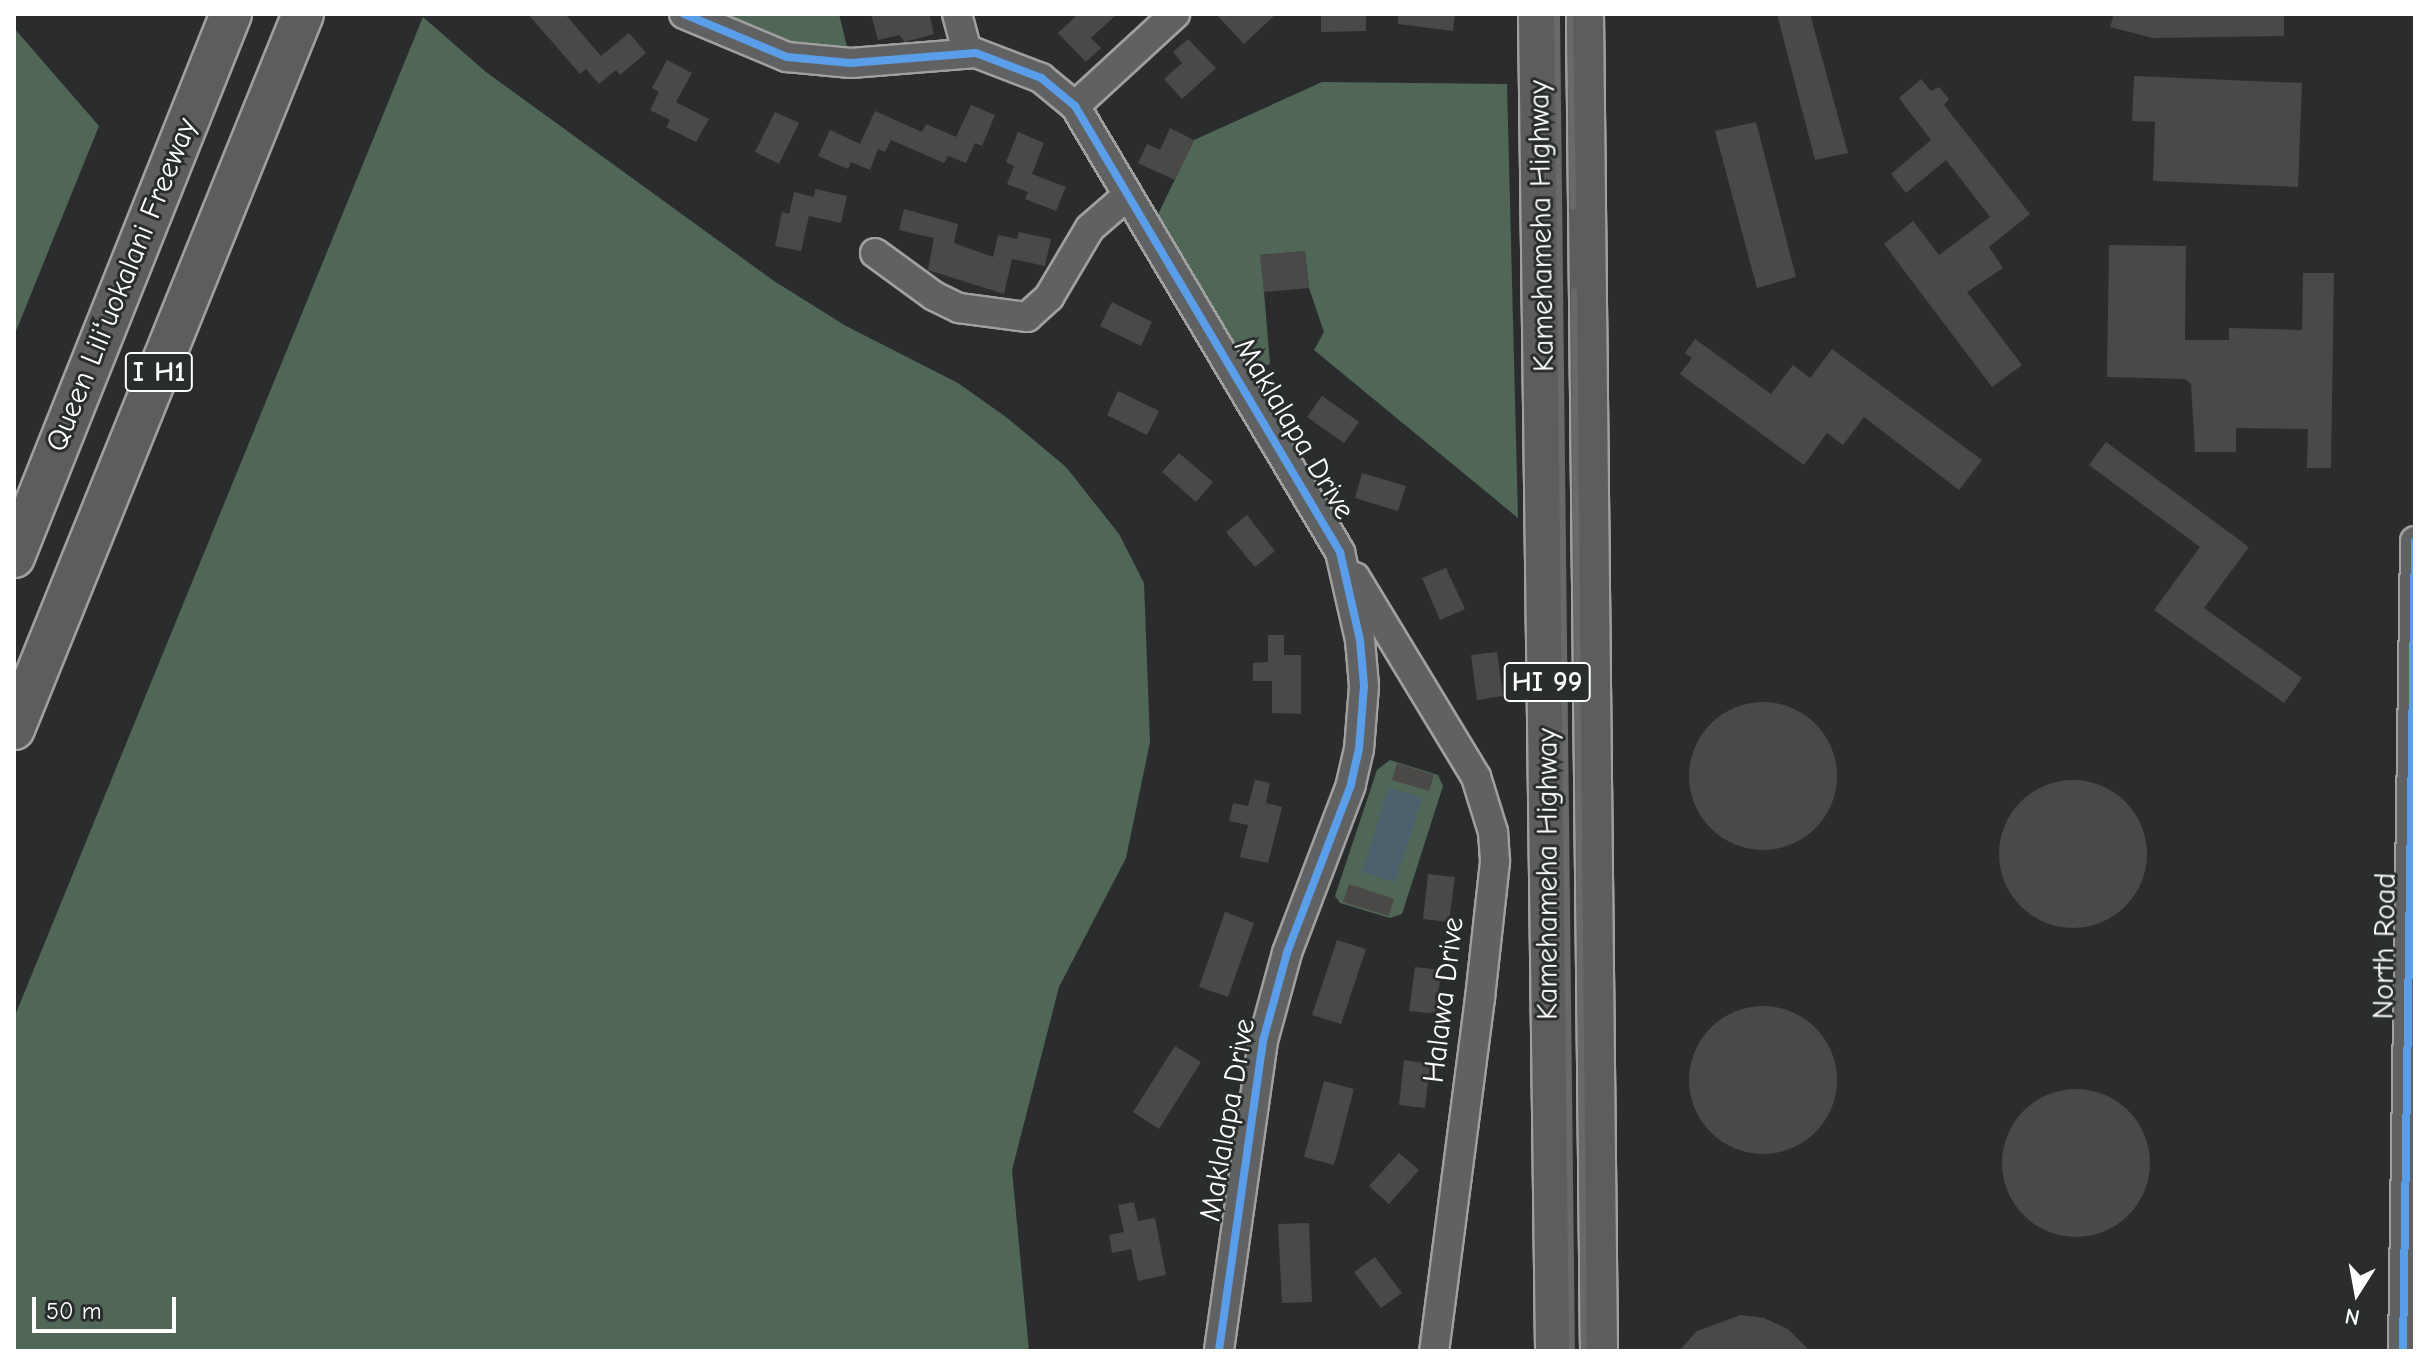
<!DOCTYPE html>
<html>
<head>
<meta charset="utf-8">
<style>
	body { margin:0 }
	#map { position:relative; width:2429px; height:1365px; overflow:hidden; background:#2b2c2d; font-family:"Comic Neue",sans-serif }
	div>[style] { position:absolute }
	.green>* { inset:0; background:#506757 }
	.water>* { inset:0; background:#4b616d }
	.building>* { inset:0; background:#4b4947 }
	.round { border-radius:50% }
	.roads { filter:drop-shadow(2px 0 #a0a0a0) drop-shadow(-2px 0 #a0a0a0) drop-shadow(0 2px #a0a0a0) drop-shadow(0 -2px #a0a0a0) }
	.minor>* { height:28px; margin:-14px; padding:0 14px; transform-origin:14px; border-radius:14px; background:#606162 }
	.major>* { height:36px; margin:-18px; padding:0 18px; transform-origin:18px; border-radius:18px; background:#5e5d5d }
	.highway>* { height:40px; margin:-20px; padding:0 20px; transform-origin:20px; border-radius:20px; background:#5e5d5d }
	.rail>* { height:6px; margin:-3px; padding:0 3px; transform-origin:3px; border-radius:3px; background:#686969 }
	.cycleway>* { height:8px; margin:-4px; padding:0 4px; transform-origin:4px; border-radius:4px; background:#5a9eea }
	span { translate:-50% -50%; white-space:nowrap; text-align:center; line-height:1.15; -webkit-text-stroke:6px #2a2d2e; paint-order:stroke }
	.shield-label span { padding:2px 6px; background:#2a2d2e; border:2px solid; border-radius:6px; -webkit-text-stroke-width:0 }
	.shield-label { font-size:28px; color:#fff; font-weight:700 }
	.street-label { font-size:30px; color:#fff }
	.frame { position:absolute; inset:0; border:16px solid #fff; pointer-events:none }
	.north { position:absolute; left:2317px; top:1253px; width:80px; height:80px; -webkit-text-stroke:6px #2a2d2e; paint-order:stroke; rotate:191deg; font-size:22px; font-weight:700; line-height:32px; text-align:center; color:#fff }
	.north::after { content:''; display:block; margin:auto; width:28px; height:36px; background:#fff; clip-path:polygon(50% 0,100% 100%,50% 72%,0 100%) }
	.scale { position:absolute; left:32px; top:1297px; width:144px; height:36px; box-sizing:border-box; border:4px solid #fff; border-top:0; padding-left:10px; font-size:24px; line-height:28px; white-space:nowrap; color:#fff; -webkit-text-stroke:6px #2a2d2e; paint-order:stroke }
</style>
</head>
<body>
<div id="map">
	<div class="green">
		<i style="clip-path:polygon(684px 14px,839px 14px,851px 63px)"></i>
		<i style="clip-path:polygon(423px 17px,486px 72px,774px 281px,846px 326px,958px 383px,1006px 417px,1066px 467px,1119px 534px,1144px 583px,1150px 742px,1126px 858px,1059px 987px,1012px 1170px,1029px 1351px,14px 1351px,14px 1018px)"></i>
		<i style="clip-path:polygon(14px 28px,99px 126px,14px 336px)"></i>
		<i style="clip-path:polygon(1322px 82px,1507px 84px,1518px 518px,1314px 350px,1324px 332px,1309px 288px,1305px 251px,1261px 255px,1270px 364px,1234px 375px,1149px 233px,1194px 140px)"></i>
		<i style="clip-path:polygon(1390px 760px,1438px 775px,1443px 786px,1402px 914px,1390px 918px,1340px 903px,1335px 896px,1377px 770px)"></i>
	</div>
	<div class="water">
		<i style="clip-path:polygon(1389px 787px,1422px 798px,1395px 882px,1362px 872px)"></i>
	</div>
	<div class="building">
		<i style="clip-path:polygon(528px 14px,565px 14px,601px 56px,629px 33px,646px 53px,620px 75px,616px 70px,599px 84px,586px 69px,580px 74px)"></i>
		<i style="clip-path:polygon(871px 14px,929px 14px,934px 34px,905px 42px,899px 35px,878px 40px)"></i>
		<i style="clip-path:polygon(1078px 14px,1117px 14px,1091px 38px,1101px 48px,1086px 62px,1058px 33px)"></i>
		<i style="clip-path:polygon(1216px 14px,1276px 14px,1244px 44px)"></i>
		<i style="clip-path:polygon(1321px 14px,1366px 14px,1366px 31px,1321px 32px)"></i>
		<i style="clip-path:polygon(1398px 14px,1455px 14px,1453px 31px,1398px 24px)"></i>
		<i style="clip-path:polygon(1777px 14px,1810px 14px,1848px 153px,1815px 160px)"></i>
		<i style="clip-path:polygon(2114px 14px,2284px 14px,2284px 36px,2153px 38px,2110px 27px)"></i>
		<i style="clip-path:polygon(1188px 39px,1216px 68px,1182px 99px,1164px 79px,1182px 63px,1173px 52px)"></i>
		<i style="clip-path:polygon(667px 60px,692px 73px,676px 102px,709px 119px,696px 142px,666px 127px,670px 120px,650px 110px,659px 92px,652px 88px)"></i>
		<i style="clip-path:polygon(2134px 76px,2302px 83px,2298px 187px,2153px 181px,2155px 122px,2132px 121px)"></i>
		<i style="clip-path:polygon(1921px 79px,1931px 91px,1939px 87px,1949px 99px,1944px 105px,2030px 214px,1989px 247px,2003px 268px,1967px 292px,2022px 365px,1992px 387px,1884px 244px,1913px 221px,1939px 255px,1990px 217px,1946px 160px,1906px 193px,1891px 174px,1931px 140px,1899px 98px)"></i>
		<i style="clip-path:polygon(971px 105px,995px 115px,982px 146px,975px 143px,966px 163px,948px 156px,944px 163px,891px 140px,885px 152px,878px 149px,870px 170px,851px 162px,848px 169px,818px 156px,830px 130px,860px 144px,875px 111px,922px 132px,926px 124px,956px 137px)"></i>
		<i style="clip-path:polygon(775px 112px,799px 123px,779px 164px,755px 152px)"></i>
		<i style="clip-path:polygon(1756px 122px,1796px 277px,1757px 288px,1715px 131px)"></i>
		<i style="clip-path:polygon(1170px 128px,1194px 140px,1175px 180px,1138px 163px,1147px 144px,1160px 150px)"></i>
		<i style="clip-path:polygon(1018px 132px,1044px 143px,1032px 174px,1066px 187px,1056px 211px,1025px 199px,1028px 192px,1007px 184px,1014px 166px,1006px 162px)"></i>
		<i style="clip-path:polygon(815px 189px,847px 196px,841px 223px,809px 216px,801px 251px,775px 246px,782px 212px,789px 214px,794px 192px,814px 197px)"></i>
		<i style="clip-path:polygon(904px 209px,958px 224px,954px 243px,993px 257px,998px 235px,1017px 239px,1019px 232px,1051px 239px,1045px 266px,1012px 259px,1004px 294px,928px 270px,934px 238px,899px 230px)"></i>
		<i style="clip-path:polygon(2109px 245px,2186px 246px,2185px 340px,2229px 340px,2229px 328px,2302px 330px,2303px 273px,2334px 273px,2331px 468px,2307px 468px,2308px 429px,2236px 428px,2236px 452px,2195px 452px,2191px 384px,2185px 379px,2107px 377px)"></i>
		<i style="clip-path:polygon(1305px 251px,1309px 288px,1264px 292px,1260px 255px)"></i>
		<i style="clip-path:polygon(1112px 302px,1152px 322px,1141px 346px,1100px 326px)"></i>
		<i style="clip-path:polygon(1695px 339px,1771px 394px,1793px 365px,1810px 378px,1832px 349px,1982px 460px,1959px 490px,1864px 417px,1843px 445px,1827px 433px,1804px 465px,1680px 374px,1692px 358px,1685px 353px)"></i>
		<i style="clip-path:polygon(1118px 391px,1159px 411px,1147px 435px,1107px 415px)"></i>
		<i style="clip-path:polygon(1322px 396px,1359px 422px,1344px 443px,1307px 417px)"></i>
		<i style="clip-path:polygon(2106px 442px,2249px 547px,2204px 608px,2302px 678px,2284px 703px,2154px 610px,2200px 547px,2089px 465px)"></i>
		<i style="clip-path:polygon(1179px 453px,1213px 482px,1196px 502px,1162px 472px)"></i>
		<i style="clip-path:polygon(1362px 473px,1406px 486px,1398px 511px,1355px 498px)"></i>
		<i style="clip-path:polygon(1247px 515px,1275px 551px,1255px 567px,1226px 532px)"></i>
		<i style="clip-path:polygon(1446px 568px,1465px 609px,1440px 620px,1422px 578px)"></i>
		<i style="clip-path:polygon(1268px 635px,1284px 635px,1284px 655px,1301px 655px,1301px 714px,1272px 713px,1272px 681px,1253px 681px,1253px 663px,1268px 662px)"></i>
		<i style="clip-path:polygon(1497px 652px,1503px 696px,1477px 700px,1471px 655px)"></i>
		<i class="round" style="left:1689px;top:702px;width:148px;height:148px"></i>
		<i style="clip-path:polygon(1397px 763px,1434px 775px,1429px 791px,1392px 780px)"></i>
		<i class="round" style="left:1999px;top:780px;width:148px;height:148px"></i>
		<i style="clip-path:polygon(1255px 780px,1270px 783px,1266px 803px,1282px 807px,1268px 863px,1240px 857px,1248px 825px,1229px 821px,1233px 803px,1248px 806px)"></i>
		<i style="clip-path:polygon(1428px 874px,1455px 877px,1449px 922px,1423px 919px)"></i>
		<i style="clip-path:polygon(1349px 884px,1394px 899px,1389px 916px,1343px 902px)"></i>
		<i style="clip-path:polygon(1225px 912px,1254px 923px,1228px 997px,1199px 987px)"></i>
		<i style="clip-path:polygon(1337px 940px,1366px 949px,1341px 1024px,1312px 1015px)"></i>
		<i style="clip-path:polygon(1415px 967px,1441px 970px,1436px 1014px,1409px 1011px)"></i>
		<i class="round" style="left:1689px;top:1006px;width:148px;height:148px"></i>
		<i style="clip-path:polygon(1175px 1046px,1201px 1062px,1159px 1129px,1133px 1112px)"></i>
		<i style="clip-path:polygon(1404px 1060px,1430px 1064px,1425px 1108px,1399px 1105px)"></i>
		<i style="clip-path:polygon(1324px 1081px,1354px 1089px,1334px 1165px,1304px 1157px)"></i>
		<i class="round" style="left:2002px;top:1089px;width:148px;height:148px"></i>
		<i style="clip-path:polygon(1399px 1153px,1419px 1170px,1389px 1204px,1369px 1186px)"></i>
		<i style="clip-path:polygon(1134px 1202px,1138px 1221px,1155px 1218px,1166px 1275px,1138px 1281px,1131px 1249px,1112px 1253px,1109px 1235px,1124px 1232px,1118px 1205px)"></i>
		<i style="clip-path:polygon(1309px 1223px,1312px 1302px,1282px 1303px,1278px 1224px)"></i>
		<i style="clip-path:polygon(1375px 1257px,1402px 1293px,1381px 1308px,1354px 1272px)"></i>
		<i style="clip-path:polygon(1741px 1315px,1764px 1318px,1788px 1329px,1810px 1351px,1679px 1351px,1697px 1331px)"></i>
	</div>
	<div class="roads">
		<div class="minor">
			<i style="left:684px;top:14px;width:112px;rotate:22.7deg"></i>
			<i style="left:787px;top:57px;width:64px;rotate:5.4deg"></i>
			<i style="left:851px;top:63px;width:125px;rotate:-4.6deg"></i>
			<i style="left:976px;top:53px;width:70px;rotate:21deg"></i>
			<i style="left:1041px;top:78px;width:44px;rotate:39.5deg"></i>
			<i style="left:1075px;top:106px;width:519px;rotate:59.28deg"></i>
			<i style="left:1340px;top:552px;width:90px;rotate:77.2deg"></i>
			<i style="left:1360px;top:640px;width:46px;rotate:85deg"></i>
			<i style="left:1364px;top:686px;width:63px;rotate:94.5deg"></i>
			<i style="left:1359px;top:749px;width:37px;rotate:103deg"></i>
			<i style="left:1351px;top:785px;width:180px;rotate:110.9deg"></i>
			<i style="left:1287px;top:953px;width:91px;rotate:105.3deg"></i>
			<i style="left:1263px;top:1041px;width:313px;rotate:98.1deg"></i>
			<i style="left:957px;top:14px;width:39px;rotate:75deg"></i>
			<i style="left:1075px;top:106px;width:136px;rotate:-42.6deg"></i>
			<i style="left:875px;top:253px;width:73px;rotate:36.1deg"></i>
			<i style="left:934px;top:296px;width:28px;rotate:26deg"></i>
			<i style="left:959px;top:308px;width:69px;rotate:7.5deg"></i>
			<i style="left:1027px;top:317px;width:30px;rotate:-42deg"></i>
			<i style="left:1049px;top:297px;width:80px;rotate:-59.3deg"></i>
			<i style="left:1090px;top:228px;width:49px;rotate:-40.9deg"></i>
			<i style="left:1355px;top:577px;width:234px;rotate:58.8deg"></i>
			<i style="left:1476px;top:777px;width:58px;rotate:72.8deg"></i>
			<i style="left:1493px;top:832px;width:30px;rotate:86deg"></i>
			<i style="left:1495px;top:862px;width:137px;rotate:96.3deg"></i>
			<i style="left:1480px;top:998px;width:356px;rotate:97.4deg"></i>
			<i style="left:2403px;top:1351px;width:810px;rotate:-89.15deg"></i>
		</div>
		<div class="major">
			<i style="left:1537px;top:14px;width:1337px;rotate:89.27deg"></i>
			<i style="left:1585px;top:14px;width:1337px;rotate:89.4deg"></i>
		</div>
		<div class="highway">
			<i style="left:14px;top:557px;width:585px;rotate:-68.22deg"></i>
			<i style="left:14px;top:729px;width:771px;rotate:-67.99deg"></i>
		</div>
	</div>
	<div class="rail">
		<i style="left:1557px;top:14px;width:1337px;rotate:89.36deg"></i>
		<i style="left:1570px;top:14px;width:193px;rotate:89.1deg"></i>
		<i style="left:1574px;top:291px;width:1060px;rotate:89.46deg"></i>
	</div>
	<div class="cycleway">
		<i style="left:684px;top:14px;width:112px;rotate:22.7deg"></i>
		<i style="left:787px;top:57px;width:64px;rotate:5.4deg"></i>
		<i style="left:851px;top:63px;width:125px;rotate:-4.6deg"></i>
		<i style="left:976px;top:53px;width:70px;rotate:21deg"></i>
		<i style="left:1041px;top:78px;width:44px;rotate:39.5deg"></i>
		<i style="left:1075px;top:106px;width:519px;rotate:59.28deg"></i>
		<i style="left:1340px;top:552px;width:90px;rotate:77.2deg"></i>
		<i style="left:1360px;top:640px;width:46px;rotate:85deg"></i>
		<i style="left:1364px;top:686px;width:63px;rotate:94.5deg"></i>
		<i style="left:1359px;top:749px;width:37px;rotate:103deg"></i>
		<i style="left:1351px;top:785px;width:180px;rotate:110.9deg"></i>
		<i style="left:1287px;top:953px;width:91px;rotate:105.3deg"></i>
		<i style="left:1263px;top:1041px;width:313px;rotate:98.1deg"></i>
		<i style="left:2403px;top:1351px;width:810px;rotate:-89.15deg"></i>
	</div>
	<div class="shield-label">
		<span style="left:159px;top:372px">I H1</span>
		<span style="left:1547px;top:682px">HI 99</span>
	</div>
	<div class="street-label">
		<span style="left:1542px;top:226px;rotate:-91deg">Kamehameha Highway</span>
		<span style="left:122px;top:285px;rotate:-68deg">Queen Liliʻuokalani Freeway</span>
		<span style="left:1294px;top:429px;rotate:59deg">Maklalapa Drive</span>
		<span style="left:1548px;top:874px;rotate:-90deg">Kamehameha Highway</span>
		<span style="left:2385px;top:946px;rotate:-89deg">North Road</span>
		<span style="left:1444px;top:1000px;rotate:-83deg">Halawa Drive</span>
		<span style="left:1228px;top:1120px;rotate:-80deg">Maklalapa Drive</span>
	</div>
	<div class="frame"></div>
	<div class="north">N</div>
	<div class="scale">50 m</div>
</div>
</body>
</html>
